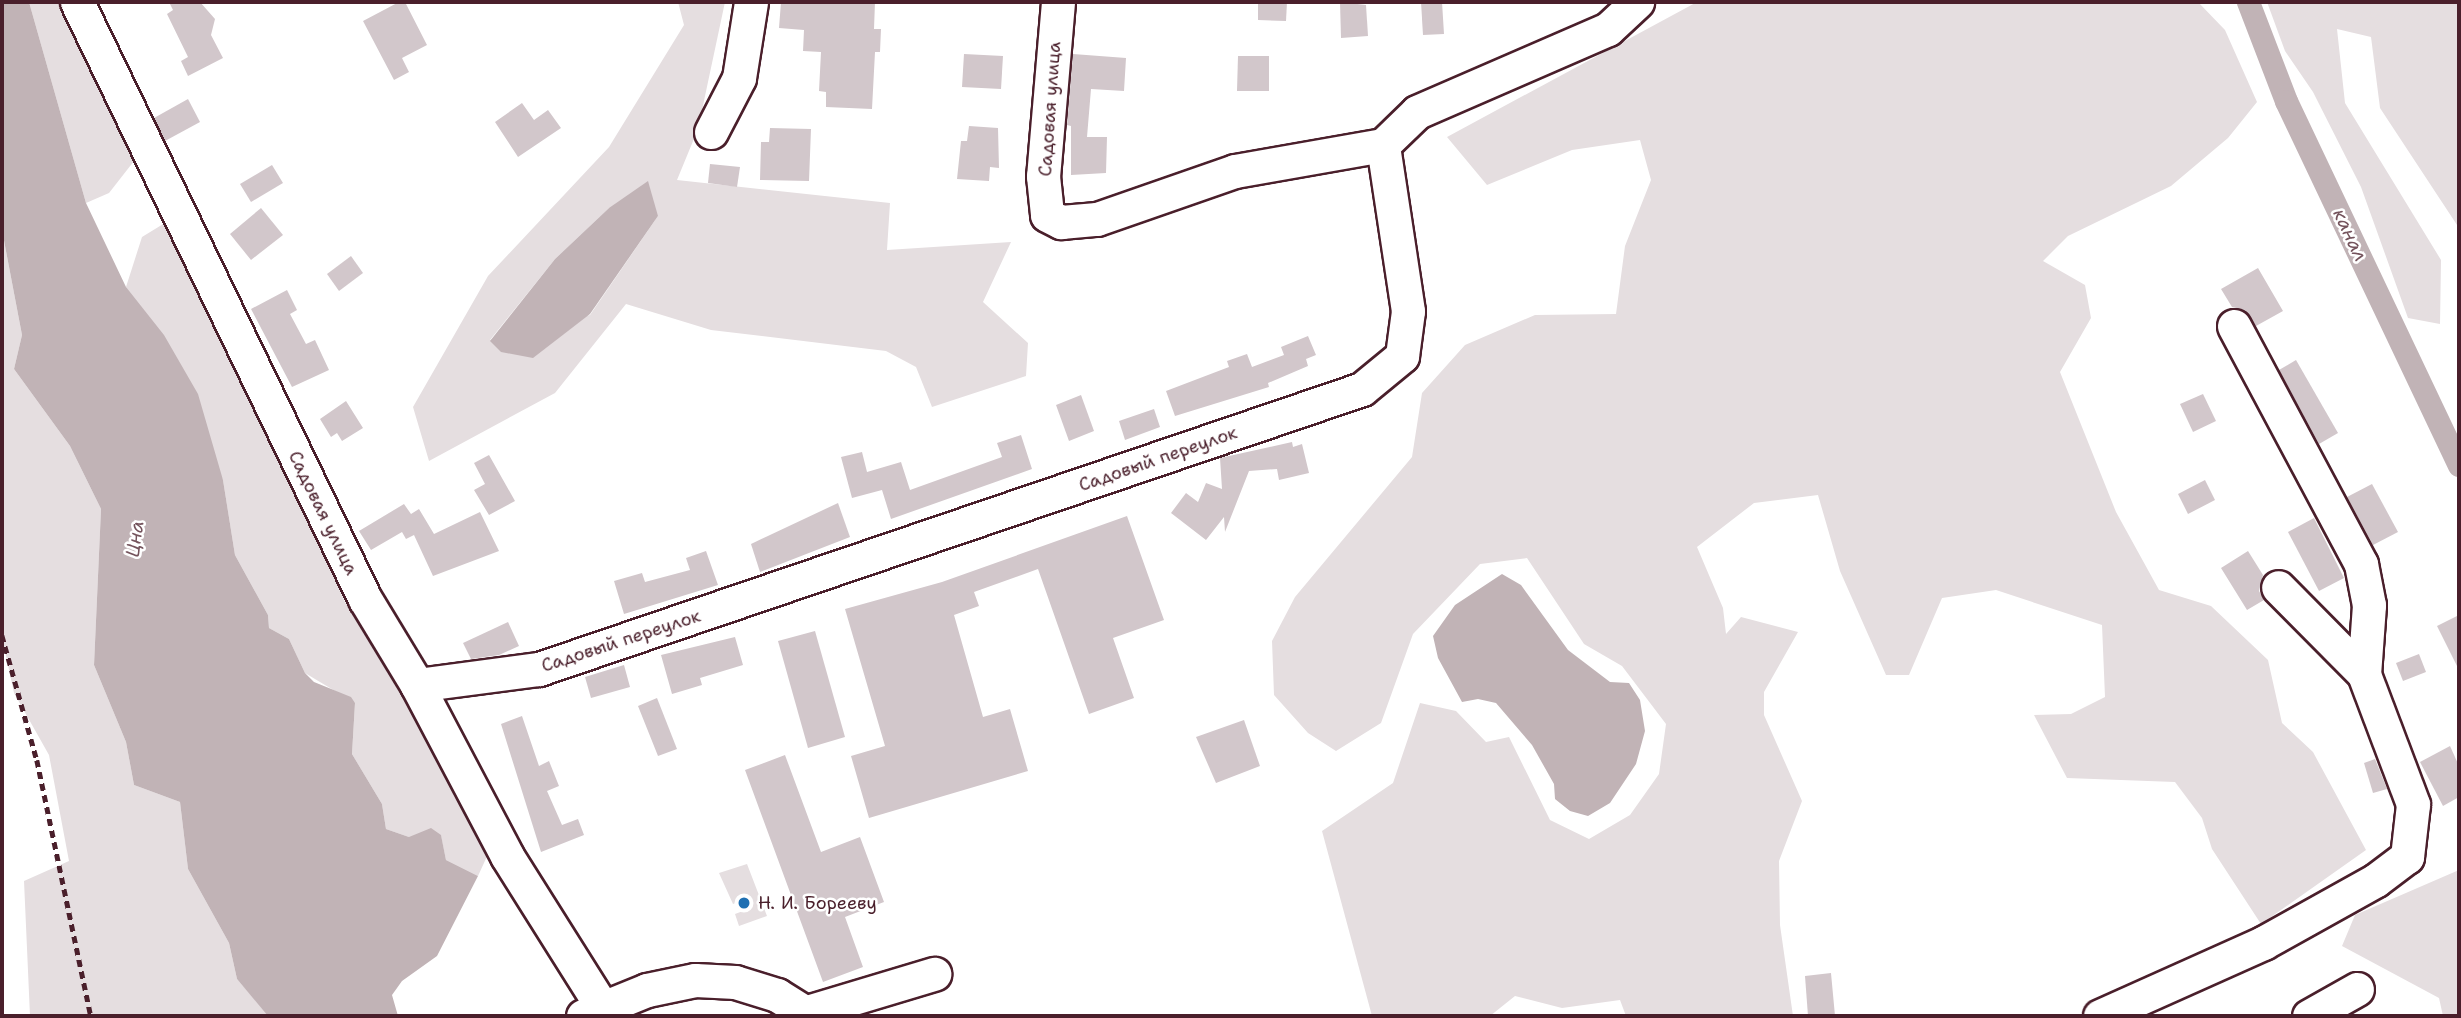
<!DOCTYPE html>
<html>
<head>
<meta charset="utf-8">
<style>
	body { margin:0 }
	#map { position:relative; width:2461px; height:1018px; overflow:hidden; background:#fff; font-family:"Shantell Sans",sans-serif }
	div>[style] { position:absolute }
	.green>* { inset:0; background:#e5dee0 }
	.water>* { inset:0; background:#c1b3b6 }
	.canal>* { height:23px; margin:-11.5px; padding:0 11.5px; transform-origin:11.5px; border-radius:11.5px; background:#c1b3b6 }
	.building>* { inset:0; background:#d2c7cb }
	.path>* { height:4.5px; margin-top:-2.25px; transform-origin:0; background:repeating-linear-gradient(90deg,#4a1f2b 0 7px,transparent 0 12px) }
	.roads { filter:drop-shadow(2px 0 #4a1f2b) drop-shadow(-2px 0 #4a1f2b) drop-shadow(0 2px #4a1f2b) drop-shadow(0 -2px #4a1f2b) }
	.minor>* { height:33px; margin:-16.5px; padding:0 16.5px; transform-origin:16.5px; border-radius:16.5px; background:#fff }
	.dots>* { width:19px; height:19px; translate:-50% -50%; box-sizing:border-box; border:4px solid #fff; border-radius:50% }
	span { translate:-50% -50%; white-space:nowrap; text-align:center; line-height:1.15; -webkit-text-stroke:5px #fff; paint-order:stroke }
	.street-label { font-size:18px; color:#4a1f2b }
	.poi-label { font-size:18px; color:#4a1f2b }
	.left { translate:0 -50%; text-align:left }
	.water-label { font-size:19px; color:#74535c; font-style:italic }
	.frame { position:absolute; inset:0; border:4px solid #4a1f2b; pointer-events:none }
</style>
</head>
<body>
<div id="map">
	<div class="green">
		<i style="clip-path:polygon(29px 2px,60px 2px,134px 161px,109px 193px,86px 203px)"></i>
		<i style="clip-path:polygon(evenodd,678px 2px,725px 2px,698px 129px,677px 180px,890px 203px,887px 250px,1011px 242px,983px 302px,1028px 343px,1026px 376px,932px 407px,916px 367px,886px 351px,711px 330px,626px 304px,555px 393px,429px 461px,413px 407px,488px 276px,609px 147px,684px 25px,678px 2px,609px 208px,658px 216px,590px 315px,490px 340px,555px 259px,609px 208px)"></i>
		<i style="clip-path:polygon(1697px 2px,2198px 2px,2225px 30px,2257px 102px,2228px 138px,2171px 186px,2068px 236px,2043px 261px,2085px 285px,2091px 318px,2060px 372px,2116px 512px,2159px 590px,2211px 606px,2268px 660px,2282px 723px,2313px 752px,2366px 850px,2261px 924px,2212px 849px,2202px 818px,2175px 782px,2067px 778px,2034px 715px,2071px 714px,2105px 697px,2102px 625px,1996px 590px,1942px 598px,1909px 675px,1886px 675px,1840px 571px,1818px 495px,1754px 503px,1697px 547px,1723px 608px,1726px 634px,1741px 617px,1798px 632px,1764px 692px,1764px 715px,1802px 801px,1779px 861px,1780px 925px,1793px 1016px,1626px 1016px,1620px 1000px,1562px 1008px,1515px 996px,1490px 1016px,1372px 1016px,1322px 831px,1393px 783px,1420px 703px,1456px 711px,1486px 742px,1509px 737px,1550px 820px,1589px 839px,1630px 815px,1659px 774px,1666px 724px,1622px 666px,1584px 644px,1527px 558px,1480px 564px,1413px 634px,1381px 723px,1336px 751px,1308px 733px,1274px 695px,1272px 641px,1295px 597px,1412px 457px,1422px 393px,1465px 345px,1535px 315px,1616px 314px,1625px 246px,1651px 180px,1640px 140px,1572px 150px,1487px 185px,1447px 137px)"></i>
		<i style="clip-path:polygon(2267px 2px,2459px 2px,2459px 228px,2380px 108px,2371px 37px,2337px 29px,2345px 103px,2441px 260px,2440px 324px,2408px 318px,2361px 187px,2313px 92px,2285px 51px)"></i>
		<i style="clip-path:polygon(173px 218px,345px 602px,415px 701px,454px 796px,489px 852px,478px 876px,446px 860px,441px 836px,409px 837px,386px 829px,382px 804px,352px 754px,355px 703px,305px 673px,289px 639px,269px 628px,268px 615px,235px 555px,223px 480px,126px 287px,142px 237px)"></i>
		<i style="clip-path:polygon(2px 230px,22px 335px,14px 369px,70px 446px,101px 509px,94px 665px,126px 742px,134px 785px,180px 802px,188px 869px,229px 943px,237px 979px,269px 1016px,30px 1016px,24px 881px,69px 861px,49px 755px,14px 693px,2px 637px)"></i>
		<i style="clip-path:polygon(747px 864px,767px 916px,739px 926px,735px 914px,751px 908px,747px 899px,733px 904px,719px 873px)"></i>
		<i style="clip-path:polygon(2459px 870px,2459px 1016px,2443px 1016px,2439px 998px,2342px 946px,2355px 915px)"></i>
	</div>
	<div class="water">
		<i style="clip-path:polygon(2px 2px,29px 2px,86px 203px,126px 287px,164px 335px,198px 394px,223px 480px,235px 555px,268px 615px,269px 628px,289px 639px,305px 673px,314px 682px,351px 697px,355px 703px,352px 754px,382px 804px,386px 829px,409px 837px,431px 828px,441px 835px,446px 860px,478px 876px,437px 956px,402px 981px,392px 995px,398px 1016px,268px 1016px,237px 979px,229px 943px,188px 869px,180px 802px,134px 785px,126px 742px,94px 665px,101px 509px,70px 446px,14px 369px,22px 335px,2px 230px)"></i>
		<i style="clip-path:polygon(648px 181px,658px 216px,590px 314px,533px 358px,501px 352px,490px 341px,555px 259px,609px 208px)"></i>
		<i style="clip-path:polygon(1502px 574px,1521px 585px,1568px 650px,1610px 682px,1629px 683px,1640px 700px,1645px 731px,1636px 764px,1610px 803px,1588px 816px,1570px 811px,1555px 799px,1554px 784px,1532px 745px,1496px 703px,1478px 699px,1462px 702px,1438px 658px,1433px 636px,1455px 605px)"></i>
	</div>
	<div class="canal">
		<i style="left:2248px;top:2px;width:106px;rotate:69deg"></i>
		<i style="left:2286px;top:101px;width:403px;rotate:64.6deg"></i>
	</div>
	<div class="building">
		<i style="clip-path:polygon(169px 2px,200px 2px,215px 19px,211px 35px,223px 58px,188px 76px,181px 61px,188px 57px,167px 14px,173px 10px)"></i>
		<i style="clip-path:polygon(399px 2px,405px 2px,427px 45px,402px 58px,409px 72px,394px 80px,363px 21px)"></i>
		<i style="clip-path:polygon(781px 2px,875px 2px,874px 29px,881px 29px,880px 52px,875px 52px,872px 109px,826px 107px,826px 92px,819px 91px,821px 52px,803px 51px,804px 30px,779px 28px)"></i>
		<i style="clip-path:polygon(1258px 2px,1287px 2px,1286px 21px,1258px 20px)"></i>
		<i style="clip-path:polygon(1340px 2px,1366px 5px,1368px 36px,1341px 38px)"></i>
		<i style="clip-path:polygon(1421px 2px,1442px 2px,1444px 34px,1423px 35px)"></i>
		<i style="clip-path:polygon(964px 54px,1003px 56px,1001px 89px,962px 87px)"></i>
		<i style="clip-path:polygon(1073px 54px,1126px 58px,1124px 91px,1091px 89px,1087px 137px,1107px 137px,1106px 173px,1071px 175px,1071px 126px,1067px 125px)"></i>
		<i style="clip-path:polygon(1238px 56px,1269px 56px,1269px 91px,1237px 91px)"></i>
		<i style="clip-path:polygon(188px 99px,200px 122px,165px 141px,154px 118px)"></i>
		<i style="clip-path:polygon(522px 103px,534px 120px,548px 110px,561px 128px,518px 157px,495px 122px)"></i>
		<i style="clip-path:polygon(969px 126px,998px 128px,999px 168px,990px 167px,989px 181px,957px 179px,961px 141px,967px 141px)"></i>
		<i style="clip-path:polygon(770px 128px,811px 129px,809px 181px,760px 180px,761px 142px,769px 142px)"></i>
		<i style="clip-path:polygon(710px 164px,740px 167px,737px 187px,708px 183px)"></i>
		<i style="clip-path:polygon(272px 165px,283px 183px,251px 202px,240px 184px)"></i>
		<i style="clip-path:polygon(261px 208px,283px 235px,251px 260px,230px 234px)"></i>
		<i style="clip-path:polygon(351px 256px,363px 273px,339px 291px,327px 274px)"></i>
		<i style="clip-path:polygon(2258px 268px,2283px 311px,2256px 326px,2245px 310px,2232px 307px,2221px 289px)"></i>
		<i style="clip-path:polygon(287px 290px,297px 310px,290px 314px,306px 344px,315px 340px,329px 370px,292px 387px,251px 309px)"></i>
		<i style="clip-path:polygon(1308px 336px,1316px 355px,1306px 359px,1308px 366px,1268px 383px,1269px 387px,1175px 416px,1166px 391px,1229px 367px,1227px 361px,1247px 354px,1252px 367px,1284px 355px,1281px 347px)"></i>
		<i style="clip-path:polygon(2296px 360px,2338px 433px,2319px 444px,2279px 370px)"></i>
		<i style="clip-path:polygon(2203px 394px,2216px 421px,2193px 432px,2180px 404px)"></i>
		<i style="clip-path:polygon(1081px 395px,1094px 431px,1069px 441px,1056px 405px)"></i>
		<i style="clip-path:polygon(346px 401px,363px 428px,342px 441px,337px 433px,331px 437px,320px 419px)"></i>
		<i style="clip-path:polygon(1154px 409px,1160px 427px,1125px 440px,1119px 421px)"></i>
		<i style="clip-path:polygon(1021px 435px,1032px 469px,891px 519px,882px 490px,852px 498px,841px 457px,862px 452px,867px 472px,901px 462px,910px 490px,1002px 457px,997px 443px)"></i>
		<i style="clip-path:polygon(1292px 442px,1293px 447px,1302px 444px,1309px 473px,1279px 480px,1277px 469px,1249px 471px,1225px 532px,1224px 517px,1206px 540px,1171px 513px,1186px 493px,1198px 502px,1206px 483px,1222px 489px,1220px 458px)"></i>
		<i style="clip-path:polygon(489px 455px,515px 501px,489px 515px,474px 490px,485px 484px,474px 463px)"></i>
		<i style="clip-path:polygon(2205px 480px,2215px 500px,2188px 514px,2178px 494px)"></i>
		<i style="clip-path:polygon(2372px 484px,2398px 532px,2373px 545px,2347px 497px)"></i>
		<i style="clip-path:polygon(838px 503px,850px 537px,760px 572px,751px 544px)"></i>
		<i style="clip-path:polygon(404px 504px,411px 514px,419px 509px,434px 534px,480px 512px,499px 551px,433px 576px,414px 535px,406px 539px,402px 532px,371px 550px,359px 531px)"></i>
		<i style="clip-path:polygon(1127px 516px,1164px 620px,1113px 638px,1134px 698px,1089px 714px,1038px 569px,974px 592px,979px 606px,954px 615px,983px 717px,1010px 709px,1028px 771px,869px 818px,851px 756px,885px 746px,845px 609px,942px 582px)"></i>
		<i style="clip-path:polygon(2314px 518px,2344px 578px,2319px 591px,2288px 532px)"></i>
		<i style="clip-path:polygon(706px 551px,718px 585px,624px 614px,614px 581px,642px 573px,645px 582px,690px 570px,686px 558px)"></i>
		<i style="clip-path:polygon(2248px 551px,2263px 575px,2259px 591px,2264px 600px,2247px 610px,2221px 568px)"></i>
		<i style="clip-path:polygon(2459px 615px,2459px 670px,2437px 626px)"></i>
		<i style="clip-path:polygon(508px 622px,519px 646px,499px 655px,471px 659px,463px 643px)"></i>
		<i style="clip-path:polygon(815px 631px,845px 737px,808px 748px,778px 641px)"></i>
		<i style="clip-path:polygon(735px 637px,743px 665px,700px 678px,702px 685px,672px 694px,661px 655px)"></i>
		<i style="clip-path:polygon(2419px 654px,2426px 672px,2403px 681px,2396px 663px)"></i>
		<i style="clip-path:polygon(624px 665px,630px 687px,591px 698px,585px 677px)"></i>
		<i style="clip-path:polygon(657px 698px,677px 749px,658px 756px,638px 706px)"></i>
		<i style="clip-path:polygon(522px 716px,539px 766px,549px 761px,559px 786px,547px 791px,562px 825px,578px 819px,584px 835px,541px 852px,501px 724px)"></i>
		<i style="clip-path:polygon(1244px 720px,1260px 766px,1216px 783px,1196px 737px)"></i>
		<i style="clip-path:polygon(2450px 746px,2459px 766px,2459px 797px,2443px 806px,2420px 762px)"></i>
		<i style="clip-path:polygon(785px 755px,821px 852px,860px 837px,884px 902px,845px 917px,863px 967px,823px 982px,745px 770px)"></i>
		<i style="clip-path:polygon(2375px 759px,2387px 789px,2373px 793px,2364px 763px)"></i>
		<i style="clip-path:polygon(1831px 973px,1835px 1016px,1808px 1016px,1805px 976px)"></i>
	</div>
	<div class="path">
		<i style="left:2px;top:635px;width:130px;rotate:74.4deg"></i>
		<i style="left:37px;top:760px;width:262px;rotate:78.1deg"></i>
	</div>
	<div class="roads">
		<div class="minor">
			<i style="left:77px;top:2px;width:663px;rotate:64.25deg"></i>
			<i style="left:365px;top:599px;width:100px;rotate:58.8deg"></i>
			<i style="left:417px;top:685px;width:193px;rotate:62.2deg"></i>
			<i style="left:507px;top:856px;width:178px;rotate:57.8deg"></i>
			<i style="left:1058px;top:2px;width:175px;rotate:94.9deg"></i>
			<i style="left:1043px;top:176px;width:39px;rotate:84deg"></i>
			<i style="left:1047px;top:215px;width:16px;rotate:27deg"></i>
			<i style="left:1061px;top:222px;width:36px;rotate:-5deg"></i>
			<i style="left:1097px;top:219px;width:146px;rotate:-19.2deg"></i>
			<i style="left:1235px;top:171px;width:150px;rotate:-10deg"></i>
			<i style="left:711px;top:132px;width:61px;rotate:-62.6deg"></i>
			<i style="left:739px;top:78px;width:77px;rotate:-81deg"></i>
			<i style="left:2234px;top:326px;width:270px;rotate:61.9deg"></i>
			<i style="left:2361px;top:564px;width:42px;rotate:79deg"></i>
			<i style="left:2369px;top:605px;width:69px;rotate:94.1deg"></i>
			<i style="left:2364px;top:674px;width:122px;rotate:-134.7deg"></i>
			<i style="left:417px;top:685px;width:123px;rotate:-7.5deg"></i>
			<i style="left:539px;top:669px;width:869px;rotate:-18.79deg"></i>
			<i style="left:1362px;top:389px;width:52px;rotate:-39.5deg"></i>
			<i style="left:1402px;top:356px;width:45px;rotate:-82.4deg"></i>
			<i style="left:1408px;top:311px;width:168px;rotate:-98.6deg"></i>
			<i style="left:1383px;top:145px;width:47px;rotate:-44.1deg"></i>
			<i style="left:1417px;top:112px;width:208px;rotate:-23.5deg"></i>
			<i style="left:1608px;top:29px;width:40px;rotate:-43deg"></i>
			<i style="left:807px;top:1012px;width:133px;rotate:-16.7deg"></i>
			<i style="left:583px;top:1016px;width:69px;rotate:-22.1deg"></i>
			<i style="left:647px;top:990px;width:49px;rotate:-11.8deg"></i>
			<i style="left:695px;top:980px;width:40px;rotate:2.9deg"></i>
			<i style="left:735px;top:982px;width:44px;rotate:17.2deg"></i>
			<i style="left:777px;top:995px;width:40px;rotate:32deg"></i>
			<i style="left:2100px;top:1016px;width:179px;rotate:-24.1deg"></i>
			<i style="left:2263px;top:943px;width:129px;rotate:-29.1deg"></i>
			<i style="left:2376px;top:880px;width:39px;rotate:-37deg"></i>
			<i style="left:2407px;top:857px;width:53px;rotate:-83.5deg"></i>
			<i style="left:2413px;top:804px;width:139px;rotate:-110.7deg"></i>
			<i style="left:2309px;top:1016px;width:55px;rotate:-29.4deg"></i>
		</div>
	</div>
	<div class="dots">
		<i style="left:744px;top:903px;background:#1f6fb2"></i>
	</div>
	<div class="street-label">
		<span style="left:1050px;top:109px;rotate:-86deg">Садовая улица</span>
		<span style="left:1158px;top:459px;rotate:-19deg">Садовый переулок</span>
		<span style="left:323px;top:513px;rotate:64deg">Садовая улица</span>
		<span style="left:621px;top:641px;rotate:-18deg">Садовый переулок</span>
	</div>
	<div class="poi-label">
		<span class="left" style="left:758px;top:903px">Н. И. Борееву</span>
	</div>
	<div class="water-label">
		<span style="left:2350px;top:235px;rotate:65deg">канал</span>
		<span style="left:135px;top:539px;rotate:-82deg">Цна</span>
	</div>
	<div class="frame"></div>
</div>
</body>
</html>
